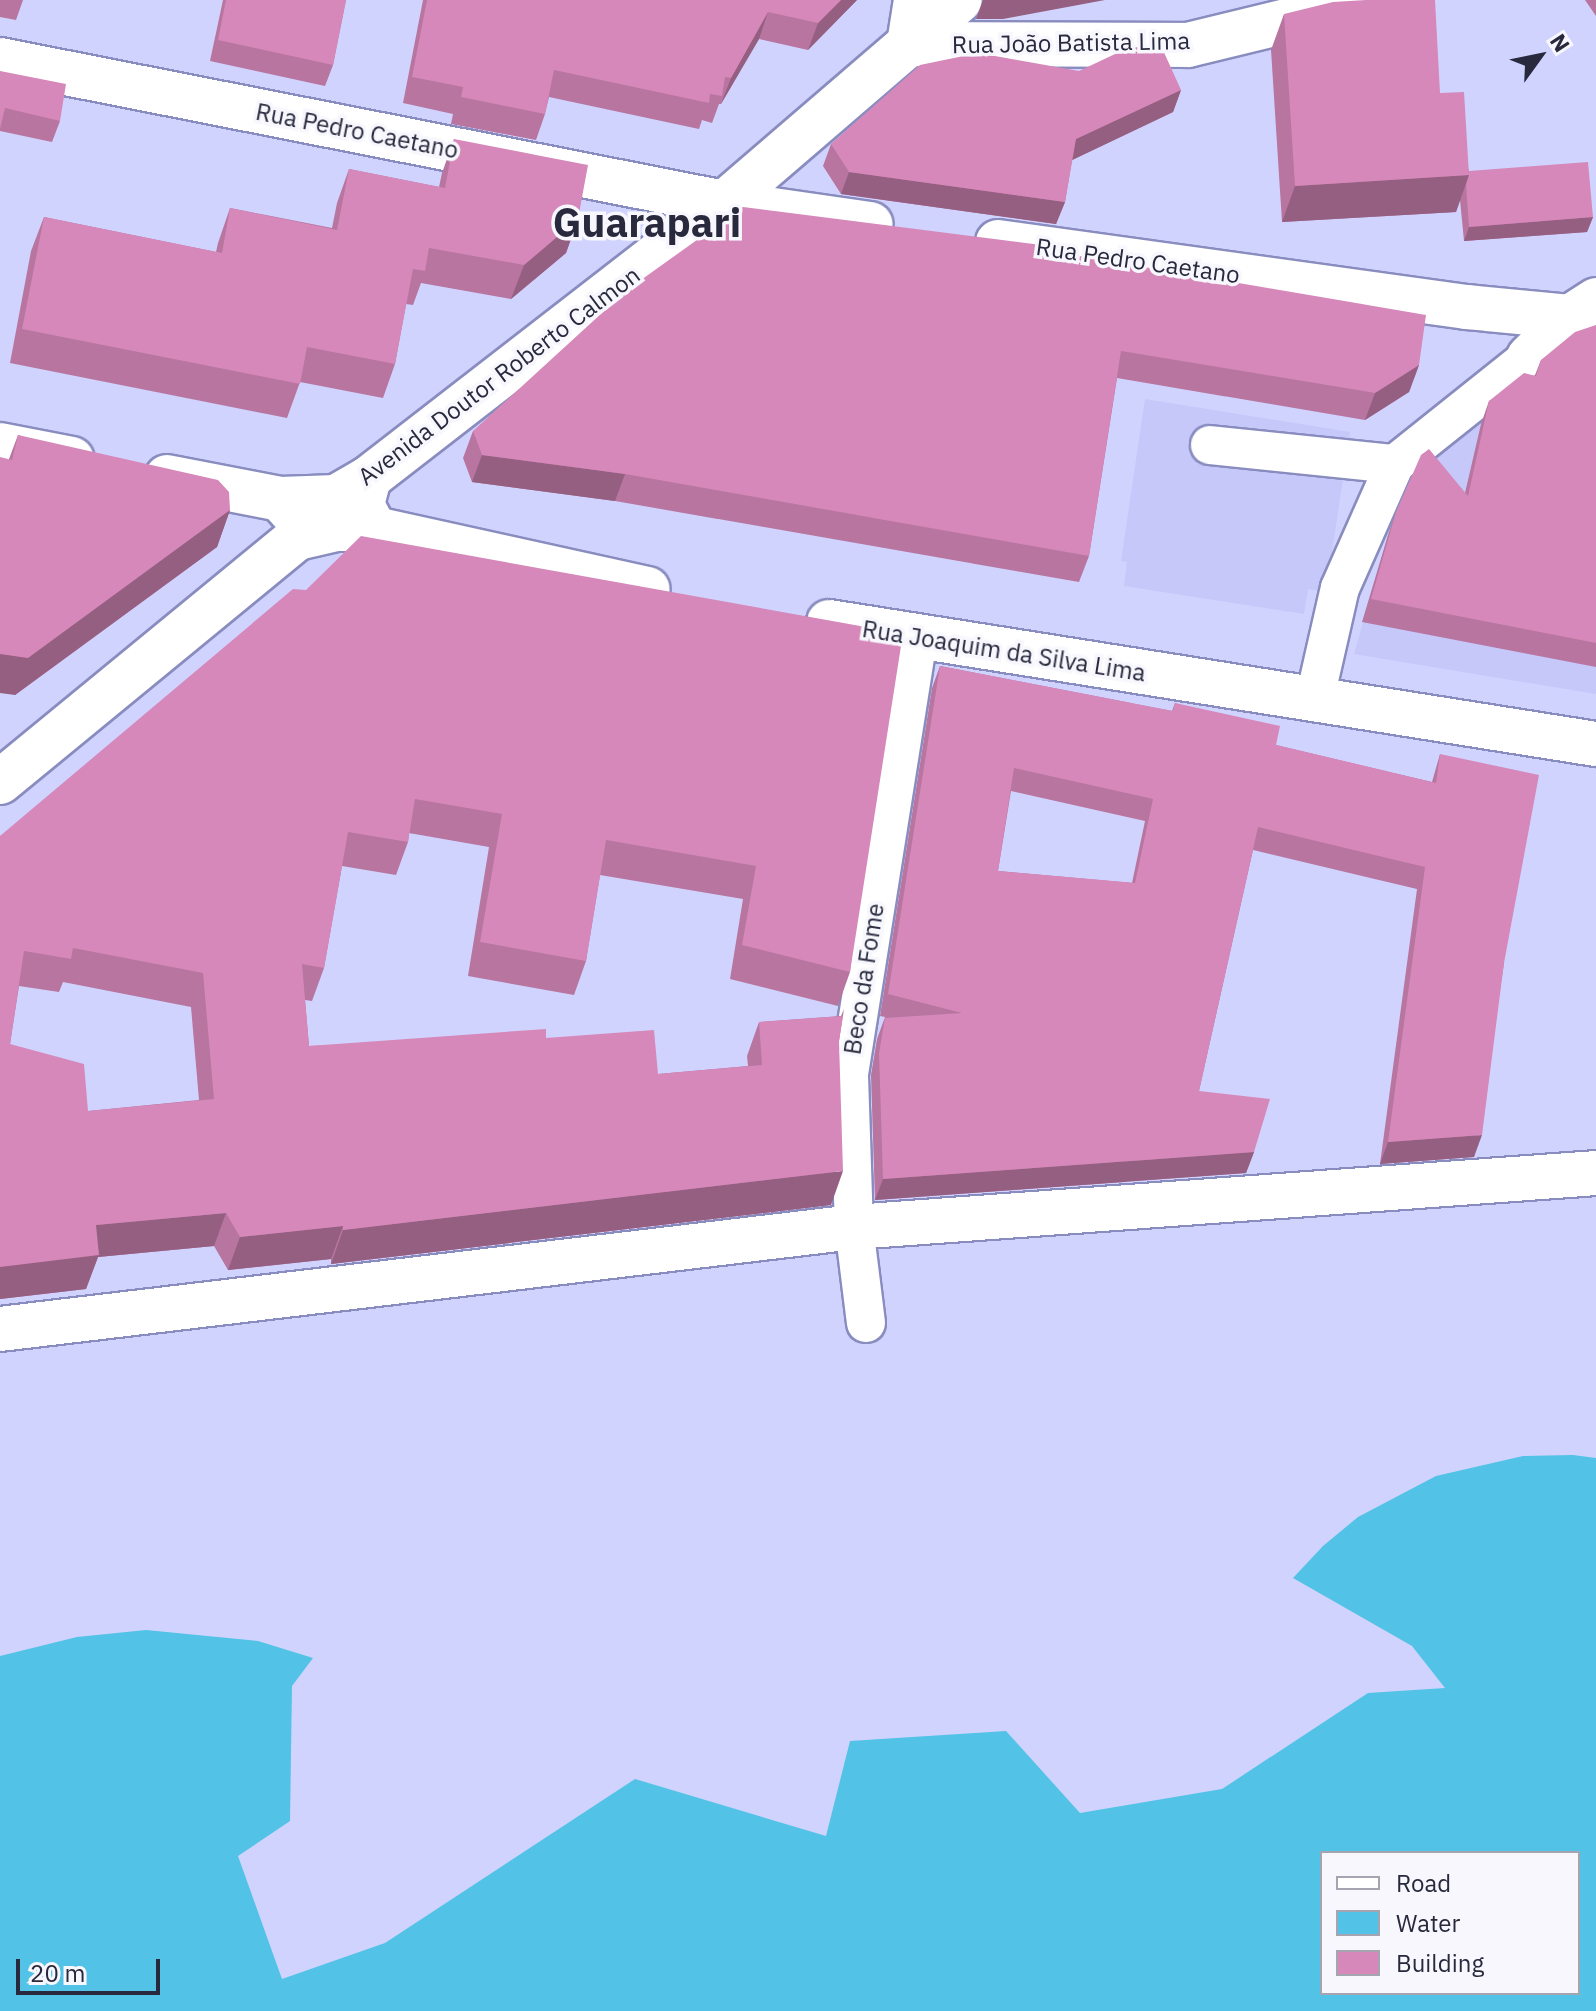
<!DOCTYPE html>
<html>
<head>
<meta charset="utf-8">
<style>
	body { margin:0 }
	#map { position:relative; width:1596px; height:2011px; overflow:hidden; background:#d0d3fe; font-family:"IBM Plex Sans",sans-serif }
	div>[style] { position:absolute }
	.built>* { inset:0; background:#c5c8f9 }
	.water>* { inset:0; background:#52c2e6 }
	.roads { filter:drop-shadow(2px 0 #898cbe) drop-shadow(-2px 0 #898cbe) drop-shadow(0 2px #898cbe) drop-shadow(0 -2px #898cbe) }
	.pedestrian>* { height:38px; margin:-19px; padding:0 19px; transform-origin:19px; border-radius:19px; background:#fff }
	.minor>* { height:44px; margin:-22px; padding:0 22px; transform-origin:22px; border-radius:22px; background:#fff }
	.tertiary>* { height:44px; margin:-22px; padding:0 22px; transform-origin:22px; border-radius:22px; background:#fff }
	.wall>* { inset:0; background:#b7759f }
	.shaded-wall>* { inset:0; background:#955f82 }
	.building>* { inset:0; background:#d588b9 }
	span { translate:-50% -50%; white-space:nowrap; text-align:center; line-height:1.15; -webkit-text-stroke:7px #f7f7fd; paint-order:stroke }
	.street-label { font-size:24px; color:#28293d }
	.town-label { font-size:40px; color:#28293d; font-weight:700 }
	.legend { position:absolute; left:1320px; top:1851px; width:260px; height:144px; box-sizing:border-box; background:#f7f7fd; border:2px solid #a4a5b0; margin:0; padding:10px 14px; list-style:none; font-size:24px; color:#28293d }
	.legend li { display:flex; align-items:center; gap:16px; height:40px }
	.legend b { width:40px; border:2px solid #a4a5b0 }
	.north { position:absolute; left:1500px; top:16px; width:80px; height:80px; -webkit-text-stroke:6px #f7f7fd; paint-order:stroke; rotate:57deg; font-size:22px; font-weight:700; line-height:32px; text-align:center; color:#28293d }
	.north::after { content:''; display:block; margin:auto; width:28px; height:36px; background:#28293d; clip-path:polygon(50% 0,100% 100%,50% 72%,0 100%) }
	.scale { position:absolute; left:16px; top:1959px; width:144px; height:36px; box-sizing:border-box; border:4px solid #28293d; border-top:0; padding-left:10px; font-size:24px; line-height:28px; white-space:nowrap; color:#28293d; -webkit-text-stroke:6px #f7f7fd; paint-order:stroke }
</style>
</head>
<body>
<div id="map">
	<div class="built">
		<i style="clip-path:polygon(1596px 345px,1596px 694px,1354px 654px,1402px 486px,1484px 410px)"></i>
		<i style="clip-path:polygon(1145px 399px,1350px 432px,1326px 592px,1308px 589px,1304px 614px,1124px 586px,1127px 562px,1121px 561px)"></i>
	</div>
	<div class="water">
		<i style="clip-path:polygon(evenodd,1573px 1455px,1596px 1458px,1596px 2011px,0 2011px,0 1656px,77px 1637px,146px 1630px,258px 1641px,313px 1658px,292px 1686px,290px 1821px,238px 1856px,282px 1979px,385px 1943px,635px 1779px,826px 1836px,850px 1741px,1006px 1731px,1080px 1813px,1222px 1789px,1368px 1693px,1445px 1688px,1412px 1646px,1293px 1578px,1323px 1546px,1358px 1517px,1436px 1476px,1523px 1456px,1573px 1455px,1322px 1853px,1578px 1853px,1578px 1993px,1322px 1993px,1322px 1853px)"></i>
	</div>
	<div class="roads">
		<div class="pedestrian">
			<i style="left:1210px;top:445px;width:186px;rotate:5.9deg"></i>
			<i style="left:1314px;top:702px;width:117px;rotate:-77.2deg"></i>
			<i style="left:1340px;top:588px;width:136px;rotate:-66.1deg"></i>
			<i style="left:1395px;top:464px;width:171px;rotate:-38.6deg"></i>
			<i style="left:866px;top:1323px;width:97px;rotate:-97.1deg"></i>
			<i style="left:854px;top:1227px;width:153px;rotate:-91.9deg"></i>
			<i style="left:849px;top:1074px;width:443px;rotate:-81deg"></i>
		</div>
		<div class="minor">
			<i style="left:916px;top:0;width:45px;rotate:99deg"></i>
			<i style="left:909px;top:44px;width:279px;rotate:0.2deg"></i>
			<i style="left:1188px;top:45px;width:189px;rotate:-13.7deg"></i>
			<i style="left:1529px;top:357px;width:57px;rotate:-44.3deg"></i>
			<i style="left:0;top:1329px;width:860px;rotate:-6.81deg"></i>
			<i style="left:854px;top:1227px;width:744px;rotate:-4.16deg"></i>
		</div>
		<div class="tertiary">
			<i style="left:0;top:60px;width:738px;rotate:11.17deg"></i>
			<i style="left:724px;top:203px;width:148px;rotate:8.2deg"></i>
			<i style="left:998px;top:242px;width:473px;rotate:7.9deg"></i>
			<i style="left:1467px;top:307px;width:103px;rotate:5.5deg"></i>
			<i style="left:1570px;top:317px;width:31px;rotate:-33deg"></i>
			<i style="left:0;top:445px;width:73px;rotate:11deg"></i>
			<i style="left:167px;top:477px;width:115px;rotate:11deg"></i>
			<i style="left:280px;top:499px;width:27px;rotate:48deg"></i>
			<i style="left:369px;top:478px;width:28px;rotate:105deg"></i>
			<i style="left:362px;top:505px;width:27px;rotate:62deg"></i>
			<i style="left:375px;top:529px;width:279px;rotate:12.4deg"></i>
			<i style="left:280px;top:499px;width:56px;rotate:-2deg"></i>
			<i style="left:336px;top:497px;width:38px;rotate:-30deg"></i>
			<i style="left:369px;top:478px;width:449px;rotate:-37.8deg"></i>
			<i style="left:724px;top:203px;width:311px;rotate:-40.7deg"></i>
			<i style="left:829px;top:622px;width:777px;rotate:9.04deg"></i>
			<i style="left:0;top:782px;width:384px;rotate:-39.4deg"></i>
			<i style="left:297px;top:538px;width:40px;rotate:-13deg"></i>
			<i style="left:336px;top:529px;width:39px"></i>
		</div>
	</div>
	<div class="wall">
		<i style="clip-path:polygon(0 0,23px 0,16px 20px,0 17px)"></i>
		<i style="clip-path:polygon(223px 0,346px 0,333px 65px,325px 86px,210px 61px)"></i>
		<i style="clip-path:polygon(423px 0,857px 0,808px 50px,759px 39px,721px 104px,719px 104px,712px 123px,702px 120px,699px 129px,549px 97px,545px 114px,536px 140px,451px 124px,453px 114px,403px 103px)"></i>
		<i style="clip-path:polygon(1585px 0,1596px 0,1596px 16px)"></i>
		<i style="clip-path:polygon(1284px 14px,1440px 93px,1469px 171px,1593px 217px,1587px 232px,1464px 241px,1460px 200px,1456px 212px,1282px 222px,1271px 50px)"></i>
		<i style="clip-path:polygon(0 71px,60px 121px,52px 142px,0 131px)"></i>
		<i style="clip-path:polygon(1181px 90px,1173px 112px,1072px 160px,1065px 202px,1056px 224px,841px 194px,823px 166px,831px 144px)"></i>
		<i style="clip-path:polygon(454px 139px,578px 219px,566px 253px,511px 299px,421px 283px,413px 305px,406px 304px,395px 364px,383px 398px,300px 382px,287px 418px,10px 363px,31px 251px,44px 217px,216px 252px,218px 243px,230px 208px,332px 228px,337px 203px,349px 169px,439px 187px,442px 173px)"></i>
		<i style="clip-path:polygon(1056px 252px,1419px 365px,1409px 392px,1365px 420px,1117px 378px,1089px 556px,1079px 582px,615px 501px,472px 482px,463px 458px,473px 431px)"></i>
		<i style="clip-path:polygon(1596px 325px,1596px 667px,1362px 622px,1388px 535px,1396px 512px,1465px 493px,1481px 424px,1489px 401px,1535px 375px,1541px 360px)"></i>
		<i style="clip-path:polygon(18px 435px,230px 510px,217px 547px,15px 695px,9px 459px)"></i>
		<i style="clip-path:polygon(evenodd,888px 631px,850px 972px,838px 1006px,730px 979px,743px 899px,600px 875px,586px 961px,574px 995px,468px 976px,489px 847px,409px 833px,408px 842px,396px 875px,342px 866px,324px 968px,312px 1001px,305px 1000px,309px 1046px,546px 1038px,658px 1074px,748px 1066px,747px 1056px,759px 1022px,841px 1016px,844px 1009px,839px 1041px,831px 1205px,331px 1264px,331px 1259px,228px 1270px,214px 1246px,98px 1257px,86px 1289px,0 1299px,0 836px,888px 631px,63px 982px,191px 1007px,199px 1100px,88px 1111px,10px 1044px,19px 986px,59px 992px,63px 982px)"></i>
		<i style="clip-path:polygon(evenodd,940px 666px,1172px 711px,1175px 703px,1276px 745px,1432px 782px,1440px 754px,1504px 963px,1474px 1157px,1380px 1164px,1417px 889px,1253px 850px,1199px 1091px,1254px 1152px,1246px 1173px,875px 1200px,871px 1075px,877px 1039px,885px 1017px,880px 1016px,932px 688px,940px 666px,1011px 791px,1145px 821px,1132px 883px,998px 871px,1011px 791px)"></i>
	</div>
	<div class="shaded-wall">
		<i style="clip-path:polygon(841px 0,857px 0,808px 50px,818px 23px)"></i>
		<i style="clip-path:polygon(983px 0,1105px 0,1003px 19px,976px 19px)"></i>
		<i style="clip-path:polygon(768px 12px,759px 39px,721px 104px,731px 78px)"></i>
		<i style="clip-path:polygon(1181px 90px,1173px 112px,1068px 162px,1076px 139px)"></i>
		<i style="clip-path:polygon(849px 172px,1065px 202px,1056px 224px,841px 194px)"></i>
		<i style="clip-path:polygon(1469px 175px,1456px 212px,1282px 222px,1295px 186px)"></i>
		<i style="clip-path:polygon(1593px 217px,1587px 232px,1464px 241px,1469px 227px)"></i>
		<i style="clip-path:polygon(578px 219px,566px 253px,511px 299px,524px 265px)"></i>
		<i style="clip-path:polygon(1419px 365px,1409px 392px,1365px 420px,1375px 393px)"></i>
		<i style="clip-path:polygon(482px 455px,625px 474px,615px 501px,472px 482px)"></i>
		<i style="clip-path:polygon(230px 510px,217px 547px,15px 695px,0 693px,0 654px)"></i>
		<i style="clip-path:polygon(1482px 1135px,1474px 1157px,1380px 1164px,1388px 1142px)"></i>
		<i style="clip-path:polygon(1254px 1152px,1246px 1173px,875px 1200px,883px 1179px)"></i>
		<i style="clip-path:polygon(843px 1171px,831px 1205px,331px 1264px,343px 1230px)"></i>
		<i style="clip-path:polygon(226px 1213px,214px 1246px,98px 1257px,86px 1289px,0 1299px,0 1267px,96px 1225px)"></i>
		<i style="clip-path:polygon(343px 1226px,331px 1259px,228px 1270px,240px 1237px)"></i>
	</div>
	<div class="building">
		<i style="clip-path:polygon(226px 0,346px 0,333px 65px,218px 40px)"></i>
		<i style="clip-path:polygon(427px 0,841px 0,818px 23px,768px 12px,731px 78px,725px 77px,722px 96px,710px 94px,709px 103px,554px 70px,545px 114px,461px 97px,463px 87px,412px 77px)"></i>
		<i style="clip-path:polygon(1366px 0,1435px 0,1440px 93px,1464px 92px,1469px 175px,1295px 186px,1284px 14px,1333px 2px)"></i>
		<i style="clip-path:polygon(1130px 47px,1162px 48px,1181px 90px,1076px 139px,1065px 202px,849px 172px,831px 144px,920px 65px,978px 53px,1079px 71px)"></i>
		<i style="clip-path:polygon(0 71px,66px 84px,60px 121px,5px 108px,0 129px)"></i>
		<i style="clip-path:polygon(454px 139px,588px 165px,578px 219px,524px 265px,429px 248px,425px 271px,413px 269px,395px 364px,307px 347px,300px 384px,22px 329px,44px 217px,222px 253px,230px 208px,337px 230px,349px 169px,445px 188px)"></i>
		<i style="clip-path:polygon(1588px 162px,1593px 217px,1469px 227px,1466px 185px,1469px 175px,1469px 171px)"></i>
		<i style="clip-path:polygon(743px 207px,1057px 247px,1056px 252px,1426px 315px,1419px 365px,1375px 393px,1121px 351px,1089px 556px,625px 474px,482px 455px,473px 431px,627px 290px)"></i>
		<i style="clip-path:polygon(1596px 325px,1596px 643px,1371px 599px,1396px 512px,1421px 455px,1429px 449px,1468px 496px,1489px 401px,1524px 373px,1536px 376px,1541px 360px,1575px 332px)"></i>
		<i style="clip-path:polygon(18px 435px,218px 480px,229px 492px,230px 510px,28px 658px,0 654px,0 457px,12px 460px)"></i>
		<i style="clip-path:polygon(evenodd,361px 536px,888px 631px,886px 643px,901px 646px,850px 972px,742px 945px,756px 866px,606px 840px,586px 961px,480px 942px,502px 814px,415px 799px,408px 842px,348px 832px,324px 968px,302px 964px,309px 1046px,546px 1029px,546px 1038px,654px 1030px,658px 1074px,762px 1065px,759px 1022px,843px 1016px,844px 1009px,839px 1041px,843px 1171px,343px 1230px,343px 1226px,240px 1237px,226px 1213px,96px 1225px,99px 1255px,0 1267px,0 836px,293px 589px,306px 590px,361px 536px,73px 948px,203px 973px,214px 1099px,88px 1111px,84px 1064px,10px 1044px,24px 951px,71px 959px,73px 948px)"></i>
		<i style="clip-path:polygon(evenodd,940px 666px,1173px 711px,1175px 703px,1280px 726px,1276px 745px,1436px 783px,1440px 754px,1539px 775px,1504px 963px,1482px 1135px,1388px 1142px,1425px 867px,1258px 827px,1199px 1091px,1270px 1099px,1254px 1152px,883px 1179px,879px 1053px,885px 1018px,962px 1013px,888px 994px,940px 666px,1014px 768px,1153px 799px,1135px 883px,998px 871px,1014px 768px)"></i>
	</div>
	<div class="street-label">
		<span style="left:1071px;top:43px;rotate:-1deg">Rua João Batista Lima</span>
		<span style="left:357px;top:131px;rotate:11deg">Rua Pedro Caetano</span>
		<span style="left:1138px;top:261px;rotate:8deg">Rua Pedro Caetano</span>
		<span style="left:499px;top:376px;rotate:-37deg">Avenida Doutor Roberto Calmon</span>
		<span style="left:1004px;top:651px;rotate:9deg">Rua Joaquim da Silva Lima</span>
		<span style="left:864px;top:979px;rotate:-81deg">Beco da Fome</span>
	</div>
	<div class="town-label">
		<span style="left:647px;top:222px">Guarapari</span>
	</div>
	<ul class="legend">
	<li><b style="height:10px;background:#fff"></b>Road</li>
	<li><b style="height:22px;background:#52c2e6"></b>Water</li>
	<li><b style="height:22px;background:#d588b9"></b>Building</li>
	</ul>
	<div class="north">N</div>
	<div class="scale">20 m</div>
</div>
</body>
</html>
